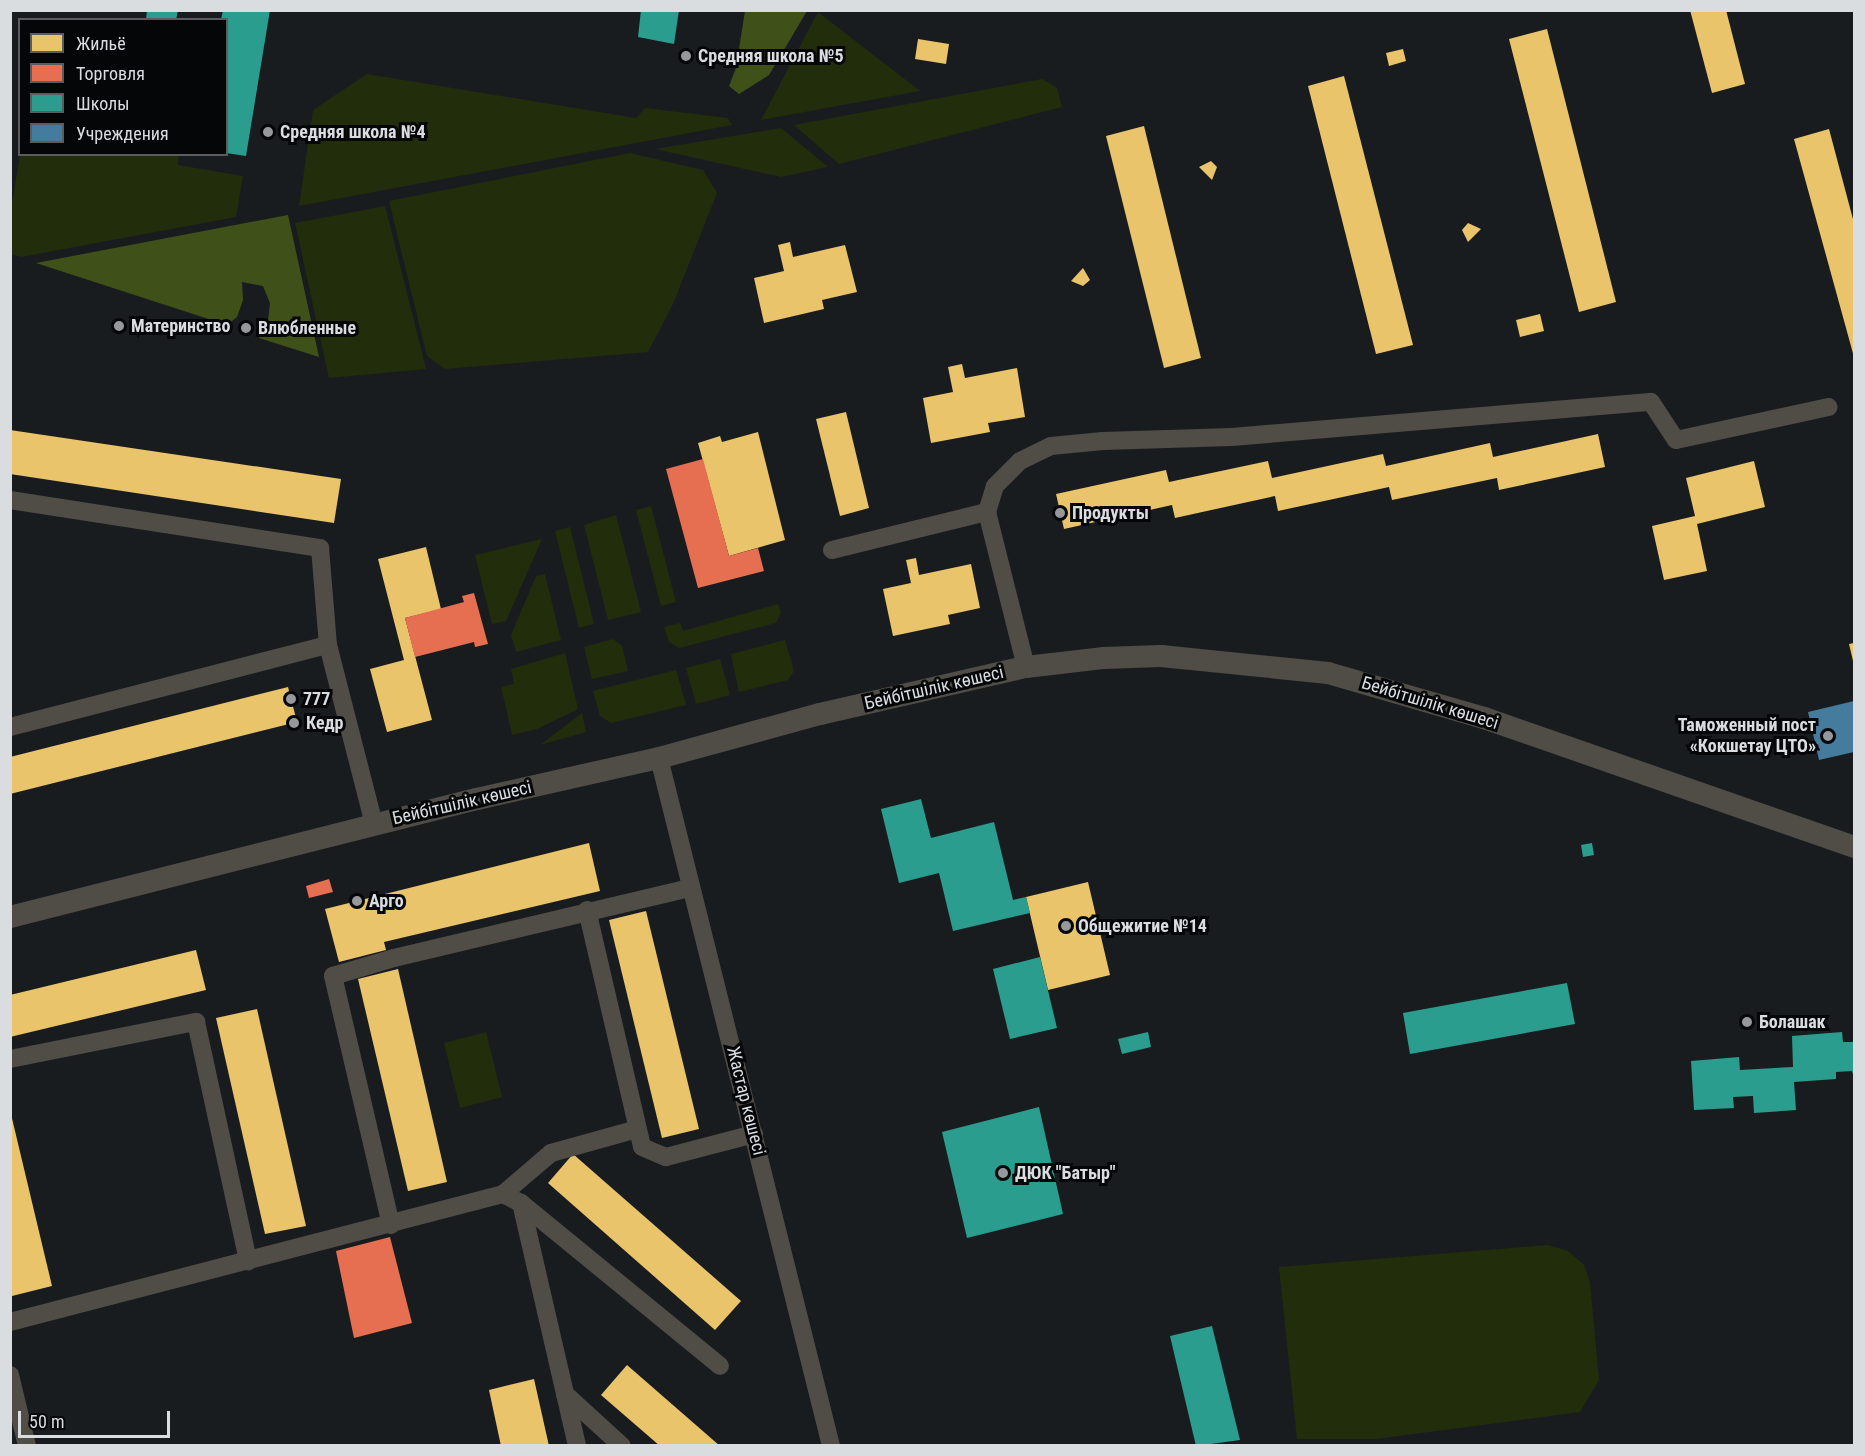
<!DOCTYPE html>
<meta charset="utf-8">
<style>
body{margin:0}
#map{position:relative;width:1865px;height:1456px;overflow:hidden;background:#191c1f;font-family:"Roboto Condensed",sans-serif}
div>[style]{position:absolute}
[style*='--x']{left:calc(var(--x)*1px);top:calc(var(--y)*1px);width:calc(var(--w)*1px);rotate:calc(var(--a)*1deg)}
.green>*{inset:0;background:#222d0c}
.forest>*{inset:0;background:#3f5119}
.homes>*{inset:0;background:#e9c46a}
.shops>*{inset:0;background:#e76f51}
.schools>*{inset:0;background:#2a9d8f}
.public>*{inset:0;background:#457b9d}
.minor>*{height:18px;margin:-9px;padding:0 9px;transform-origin:9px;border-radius:9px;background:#504d46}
.tertiary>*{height:22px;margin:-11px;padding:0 11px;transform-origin:11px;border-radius:11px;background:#504d46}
.dots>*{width:16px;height:16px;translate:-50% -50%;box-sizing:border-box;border:3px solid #050608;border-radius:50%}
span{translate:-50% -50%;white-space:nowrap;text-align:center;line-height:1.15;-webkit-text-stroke:6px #050608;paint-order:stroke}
.poi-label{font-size:18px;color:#d9dde0;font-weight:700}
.left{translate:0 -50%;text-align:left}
.right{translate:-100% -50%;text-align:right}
.street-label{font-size:18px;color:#d9dde0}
.frame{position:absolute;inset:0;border:12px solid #d9dde0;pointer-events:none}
.legend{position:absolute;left:18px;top:18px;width:210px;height:138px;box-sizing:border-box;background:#050608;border:2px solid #5a5c5e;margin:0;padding:8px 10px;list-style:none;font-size:18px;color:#d9dde0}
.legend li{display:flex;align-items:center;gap:12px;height:30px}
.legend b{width:30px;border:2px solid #5a5c5e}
.scale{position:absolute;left:18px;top:1411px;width:152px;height:27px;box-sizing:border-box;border:3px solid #d9dde0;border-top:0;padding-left:8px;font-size:18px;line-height:21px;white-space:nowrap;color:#d9dde0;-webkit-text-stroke:4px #050608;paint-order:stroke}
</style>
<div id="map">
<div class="green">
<i style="clip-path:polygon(818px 12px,920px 91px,761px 120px)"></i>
<i style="clip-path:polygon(367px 74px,636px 118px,645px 108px,728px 118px,732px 125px,299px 206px,313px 110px)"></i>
<i style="clip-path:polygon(1042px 79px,1057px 88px,1062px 107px,839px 164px,794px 125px)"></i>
<i style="clip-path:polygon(781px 128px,828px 167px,781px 177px,655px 149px)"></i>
<i style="clip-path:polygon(630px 153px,703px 170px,717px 193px,673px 304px,648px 352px,445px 369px,427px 356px,389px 201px)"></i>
<i style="clip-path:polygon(20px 155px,179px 155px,178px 165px,243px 176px,236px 217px,21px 257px,10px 254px,11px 209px)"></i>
<i style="clip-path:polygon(385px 206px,426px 369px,329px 378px,295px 223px)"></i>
<i style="clip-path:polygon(651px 506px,676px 602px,661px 606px,636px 510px)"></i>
<i style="clip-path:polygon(616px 515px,641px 612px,608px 620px,584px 525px)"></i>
<i style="clip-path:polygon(570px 527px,594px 624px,579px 628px,555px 531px)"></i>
<i style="clip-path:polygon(542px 539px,506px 621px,492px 624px,475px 555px)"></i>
<i style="clip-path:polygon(545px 574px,561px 640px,516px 652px,511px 635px,536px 576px)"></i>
<i style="clip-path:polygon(778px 604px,781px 612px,776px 623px,679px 648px,669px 642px,664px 627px,680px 623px,683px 631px)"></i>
<i style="clip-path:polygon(613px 639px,622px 646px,628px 671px,592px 679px,584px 647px)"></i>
<i style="clip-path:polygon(785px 640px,794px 671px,788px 680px,739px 692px,731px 654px)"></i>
<i style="clip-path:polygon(565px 653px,578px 709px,537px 729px,512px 735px,501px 687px,514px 684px,511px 669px)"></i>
<i style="clip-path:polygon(720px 659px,730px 695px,696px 704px,686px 668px)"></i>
<i style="clip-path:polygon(676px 670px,686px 705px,611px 723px,600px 716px,593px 691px)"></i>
<i style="clip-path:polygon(582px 713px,586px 732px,540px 745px)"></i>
<i style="clip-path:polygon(486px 1032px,502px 1097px,460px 1108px,444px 1043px)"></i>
<i style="clip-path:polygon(1548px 1245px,1568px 1251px,1584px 1265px,1590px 1282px,1599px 1380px,1580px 1412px,1376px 1439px,1297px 1439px,1279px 1267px)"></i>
</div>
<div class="forest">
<i style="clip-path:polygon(745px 11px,807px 11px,769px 75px,739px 94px,729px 86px,736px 68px)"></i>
<i style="clip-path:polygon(288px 215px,319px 357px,259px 338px,268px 321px,270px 303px,263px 286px,242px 282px,243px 300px,237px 317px,227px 325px,36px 263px)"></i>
</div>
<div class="homes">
<i style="clip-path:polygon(1690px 10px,1726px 10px,1745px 84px,1712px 93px)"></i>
<i style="clip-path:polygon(1547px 29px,1616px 302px,1579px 312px,1509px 39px)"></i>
<i style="clip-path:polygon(918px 39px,949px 44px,946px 64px,915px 59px)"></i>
<i style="clip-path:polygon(1403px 49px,1406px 61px,1389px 66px,1386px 53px)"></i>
<i style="clip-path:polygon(1344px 76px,1413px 345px,1376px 354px,1308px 86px)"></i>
<i style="clip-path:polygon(1144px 126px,1201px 358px,1164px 368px,1106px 136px)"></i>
<i style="clip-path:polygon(1829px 129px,1854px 223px,1854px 357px,1794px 139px)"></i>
<i style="clip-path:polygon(1211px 161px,1217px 167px,1212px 180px,1199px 167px)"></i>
<i style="clip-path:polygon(1468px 223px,1481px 229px,1468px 242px,1462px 230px)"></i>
<i style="clip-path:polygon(790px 242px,793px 257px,845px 245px,857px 292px,822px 300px,824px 309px,764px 323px,754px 278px,784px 271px,778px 245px)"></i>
<i style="clip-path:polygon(1083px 268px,1090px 280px,1083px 286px,1071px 281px)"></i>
<i style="clip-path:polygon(1540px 314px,1544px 331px,1520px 337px,1516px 320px)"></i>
<i style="clip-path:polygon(962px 364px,965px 378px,1017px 368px,1025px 417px,988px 423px,990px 432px,931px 443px,923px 398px,953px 392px,948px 367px)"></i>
<i style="clip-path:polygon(846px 412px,869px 508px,840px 516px,816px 419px)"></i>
<i style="clip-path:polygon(10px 430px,341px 479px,334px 523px,10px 474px)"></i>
<i style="clip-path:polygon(758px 432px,785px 540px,729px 556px,698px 443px,720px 436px,722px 442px)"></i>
<i style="clip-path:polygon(1598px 434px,1605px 467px,1499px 490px,1497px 478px,1392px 500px,1389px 487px,1278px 511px,1275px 496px,1175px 518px,1172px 505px,1064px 529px,1056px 494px,1166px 470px,1169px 482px,1268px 461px,1272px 478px,1383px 454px,1386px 466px,1490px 443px,1493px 457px)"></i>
<i style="clip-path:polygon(1754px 461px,1765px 507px,1697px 524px,1707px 571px,1664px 580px,1652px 526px,1695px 516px,1686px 478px)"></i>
<i style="clip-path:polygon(426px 547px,441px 609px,405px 618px,432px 720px,387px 732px,370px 669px,404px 660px,378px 559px)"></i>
<i style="clip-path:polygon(916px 558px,919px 575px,971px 564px,980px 608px,948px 615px,950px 624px,893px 636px,883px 589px,911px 583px,906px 560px)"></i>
<i style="clip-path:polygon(1854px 643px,1854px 665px,1849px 644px)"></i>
<i style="clip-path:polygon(288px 687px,297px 722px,10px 794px,10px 757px)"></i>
<i style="clip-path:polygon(589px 843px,600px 891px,384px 942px,386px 950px,339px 962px,325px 909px)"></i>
<i style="clip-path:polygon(1088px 882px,1110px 975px,1048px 990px,1026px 897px)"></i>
<i style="clip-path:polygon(646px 911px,699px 1129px,662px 1138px,609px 920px)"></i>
<i style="clip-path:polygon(196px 950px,206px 990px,10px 1037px,10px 995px)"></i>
<i style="clip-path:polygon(398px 969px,447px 1182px,408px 1191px,358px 979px)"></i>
<i style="clip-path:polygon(257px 1009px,306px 1226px,265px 1234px,216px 1018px)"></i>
<i style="clip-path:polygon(10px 1110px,52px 1286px,12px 1296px,10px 1287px)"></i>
<i style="clip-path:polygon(573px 1154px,741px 1301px,715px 1330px,548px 1183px)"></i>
<i style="clip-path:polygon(627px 1365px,720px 1446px,660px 1446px,601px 1395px)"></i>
<i style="clip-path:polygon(534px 1379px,549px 1446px,501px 1446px,489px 1390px)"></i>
</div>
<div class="shops">
<i style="clip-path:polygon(703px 459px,729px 556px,758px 548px,764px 571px,698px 588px,666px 469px)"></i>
<i style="clip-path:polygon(474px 593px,488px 644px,475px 647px,474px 642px,415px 657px,405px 618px,464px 602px,462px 596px)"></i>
<i style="clip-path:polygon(329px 879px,333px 892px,309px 898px,306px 886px)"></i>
<i style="clip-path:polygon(390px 1237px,412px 1323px,354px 1338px,336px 1251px)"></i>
</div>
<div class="schools">
<i style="clip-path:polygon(147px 10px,178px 10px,176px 20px,146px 20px)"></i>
<i style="clip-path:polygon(223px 10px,270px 10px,246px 156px,226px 153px,226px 20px,221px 20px)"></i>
<i style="clip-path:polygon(641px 10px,679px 10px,674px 44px,638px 37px)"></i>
<i style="clip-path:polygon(921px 799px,931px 838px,994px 822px,1013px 900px,1026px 897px,1030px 913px,953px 931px,939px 873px,899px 883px,881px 809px)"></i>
<i style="clip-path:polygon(1592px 843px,1594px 855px,1583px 857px,1581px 845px)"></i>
<i style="clip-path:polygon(1040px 957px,1057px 1028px,1010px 1039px,993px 969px)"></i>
<i style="clip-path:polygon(1567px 983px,1575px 1024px,1410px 1054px,1403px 1013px)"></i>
<i style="clip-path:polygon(1148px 1032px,1151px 1047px,1122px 1054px,1118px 1039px)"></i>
<i style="clip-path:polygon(1842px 1032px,1843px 1042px,1854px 1042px,1854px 1078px,1852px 1071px,1836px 1072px,1836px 1079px,1794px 1082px,1796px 1110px,1754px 1113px,1753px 1096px,1733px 1097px,1734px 1108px,1694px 1110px,1691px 1061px,1739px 1057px,1740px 1070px,1793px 1067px,1792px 1036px)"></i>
<i style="clip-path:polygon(1039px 1107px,1063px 1214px,967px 1238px,942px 1132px)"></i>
<i style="clip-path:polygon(1212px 1326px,1240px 1440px,1196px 1446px,1170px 1336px)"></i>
</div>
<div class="public">
<i style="clip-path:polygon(1854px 701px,1854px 752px,1819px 760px,1808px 712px)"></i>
</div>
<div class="minor">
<i style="--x:10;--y:500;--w:314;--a:8.8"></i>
<i style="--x:320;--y:548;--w:97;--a:85.3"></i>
<i style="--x:987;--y:512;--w:160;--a:75.9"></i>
<i style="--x:832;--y:550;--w:160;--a:-13.8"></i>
<i style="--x:987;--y:512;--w:27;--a:-73"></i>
<i style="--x:995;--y:486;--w:35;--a:-45"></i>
<i style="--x:1020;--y:461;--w:34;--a:-26"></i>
<i style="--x:1051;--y:446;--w:52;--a:-5.5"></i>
<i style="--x:1103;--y:441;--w:129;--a:-1.8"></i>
<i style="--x:1232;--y:437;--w:420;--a:-4.8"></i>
<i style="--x:1651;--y:402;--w:45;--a:56.7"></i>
<i style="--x:1676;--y:440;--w:156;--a:-12.2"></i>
<i style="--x:10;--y:727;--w:328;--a:-14.5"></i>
<i style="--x:328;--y:645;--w:185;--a:75.6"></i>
<i style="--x:659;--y:758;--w:709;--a:75.96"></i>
<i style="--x:587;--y:910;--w:243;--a:76.9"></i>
<i style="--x:642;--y:1147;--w:26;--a:23"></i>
<i style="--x:666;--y:1157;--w:91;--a:-14.6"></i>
<i style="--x:10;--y:1059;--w:190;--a:-11.3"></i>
<i style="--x:196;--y:1022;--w:245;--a:77.7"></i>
<i style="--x:503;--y:1194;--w:20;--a:27"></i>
<i style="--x:521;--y:1203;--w:249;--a:77"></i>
<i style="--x:521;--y:1203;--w:257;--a:39.3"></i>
<i style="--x:391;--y:1225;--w:256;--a:-103.1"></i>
<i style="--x:333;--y:976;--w:64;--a:-16.4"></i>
<i style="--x:394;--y:958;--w:305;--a:-13.3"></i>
<i style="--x:10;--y:1322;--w:509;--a:-14.55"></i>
<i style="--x:503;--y:1194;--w:63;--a:-40.5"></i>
<i style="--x:551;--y:1153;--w:89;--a:-15.6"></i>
<i style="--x:10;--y:1375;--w:73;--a:76.5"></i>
<i style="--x:565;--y:1394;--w:77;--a:42.4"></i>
</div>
<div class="tertiary">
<i style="--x:10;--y:917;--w:482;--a:-14.2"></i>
<i style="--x:477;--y:799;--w:187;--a:-12.7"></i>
<i style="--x:659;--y:758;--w:167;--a:-15.3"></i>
<i style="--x:820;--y:714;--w:211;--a:-12.9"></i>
<i style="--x:1026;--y:667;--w:79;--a:-6.6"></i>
<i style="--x:1104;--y:658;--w:57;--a:-2"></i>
<i style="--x:1161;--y:656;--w:168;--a:5.8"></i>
<i style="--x:1328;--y:673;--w:162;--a:16.1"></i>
<i style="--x:1484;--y:718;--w:392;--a:19.2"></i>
</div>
<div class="dots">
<i style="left:686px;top:56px;background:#96999c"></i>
<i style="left:268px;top:132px;background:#96999c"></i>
<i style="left:119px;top:326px;background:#96999c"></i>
<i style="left:246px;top:328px;background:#96999c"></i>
<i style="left:1060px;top:513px;background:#96999c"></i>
<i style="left:291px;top:699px;background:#96999c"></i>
<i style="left:294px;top:723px;background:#96999c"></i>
<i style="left:1828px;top:736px;background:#96999c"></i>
<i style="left:357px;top:901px;background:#96999c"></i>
<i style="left:1066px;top:926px;background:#96999c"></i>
<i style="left:1747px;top:1022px;background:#96999c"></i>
<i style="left:1003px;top:1173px;background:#96999c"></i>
</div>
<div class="poi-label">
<span class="left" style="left:698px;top:56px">Средняя школа №5</span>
<span class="left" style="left:280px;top:132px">Средняя школа №4</span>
<span class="left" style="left:131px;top:326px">Материнство</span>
<span class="left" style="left:258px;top:328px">Влюбленные</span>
<span class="left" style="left:1072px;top:513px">Продукты</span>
<span class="left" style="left:303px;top:699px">777</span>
<span class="left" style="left:306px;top:723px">Кедр</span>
<span class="right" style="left:1816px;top:736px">Таможенный пост<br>«Кокшетау ЦТО»</span>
<span class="left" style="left:369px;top:901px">Арго</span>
<span class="left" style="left:1078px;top:926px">Общежитие №14</span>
<span class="left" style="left:1759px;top:1022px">Болашак</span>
<span class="left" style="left:1015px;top:1173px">ДЮК "Батыр"</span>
</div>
<div class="street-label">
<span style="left:934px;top:688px;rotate:-13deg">Бейбітшілік көшесі</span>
<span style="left:1430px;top:703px;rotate:17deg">Бейбітшілік көшесі</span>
<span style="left:462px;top:803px;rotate:-13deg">Бейбітшілік көшесі</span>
<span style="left:746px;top:1101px;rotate:76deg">Жастар көшесі</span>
</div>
<div class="frame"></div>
<ul class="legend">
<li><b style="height:16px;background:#e9c46a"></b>Жильё</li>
<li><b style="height:16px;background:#e76f51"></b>Торговля</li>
<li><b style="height:16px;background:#2a9d8f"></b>Школы</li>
<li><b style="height:16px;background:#457b9d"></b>Учреждения</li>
</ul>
<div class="scale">50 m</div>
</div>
